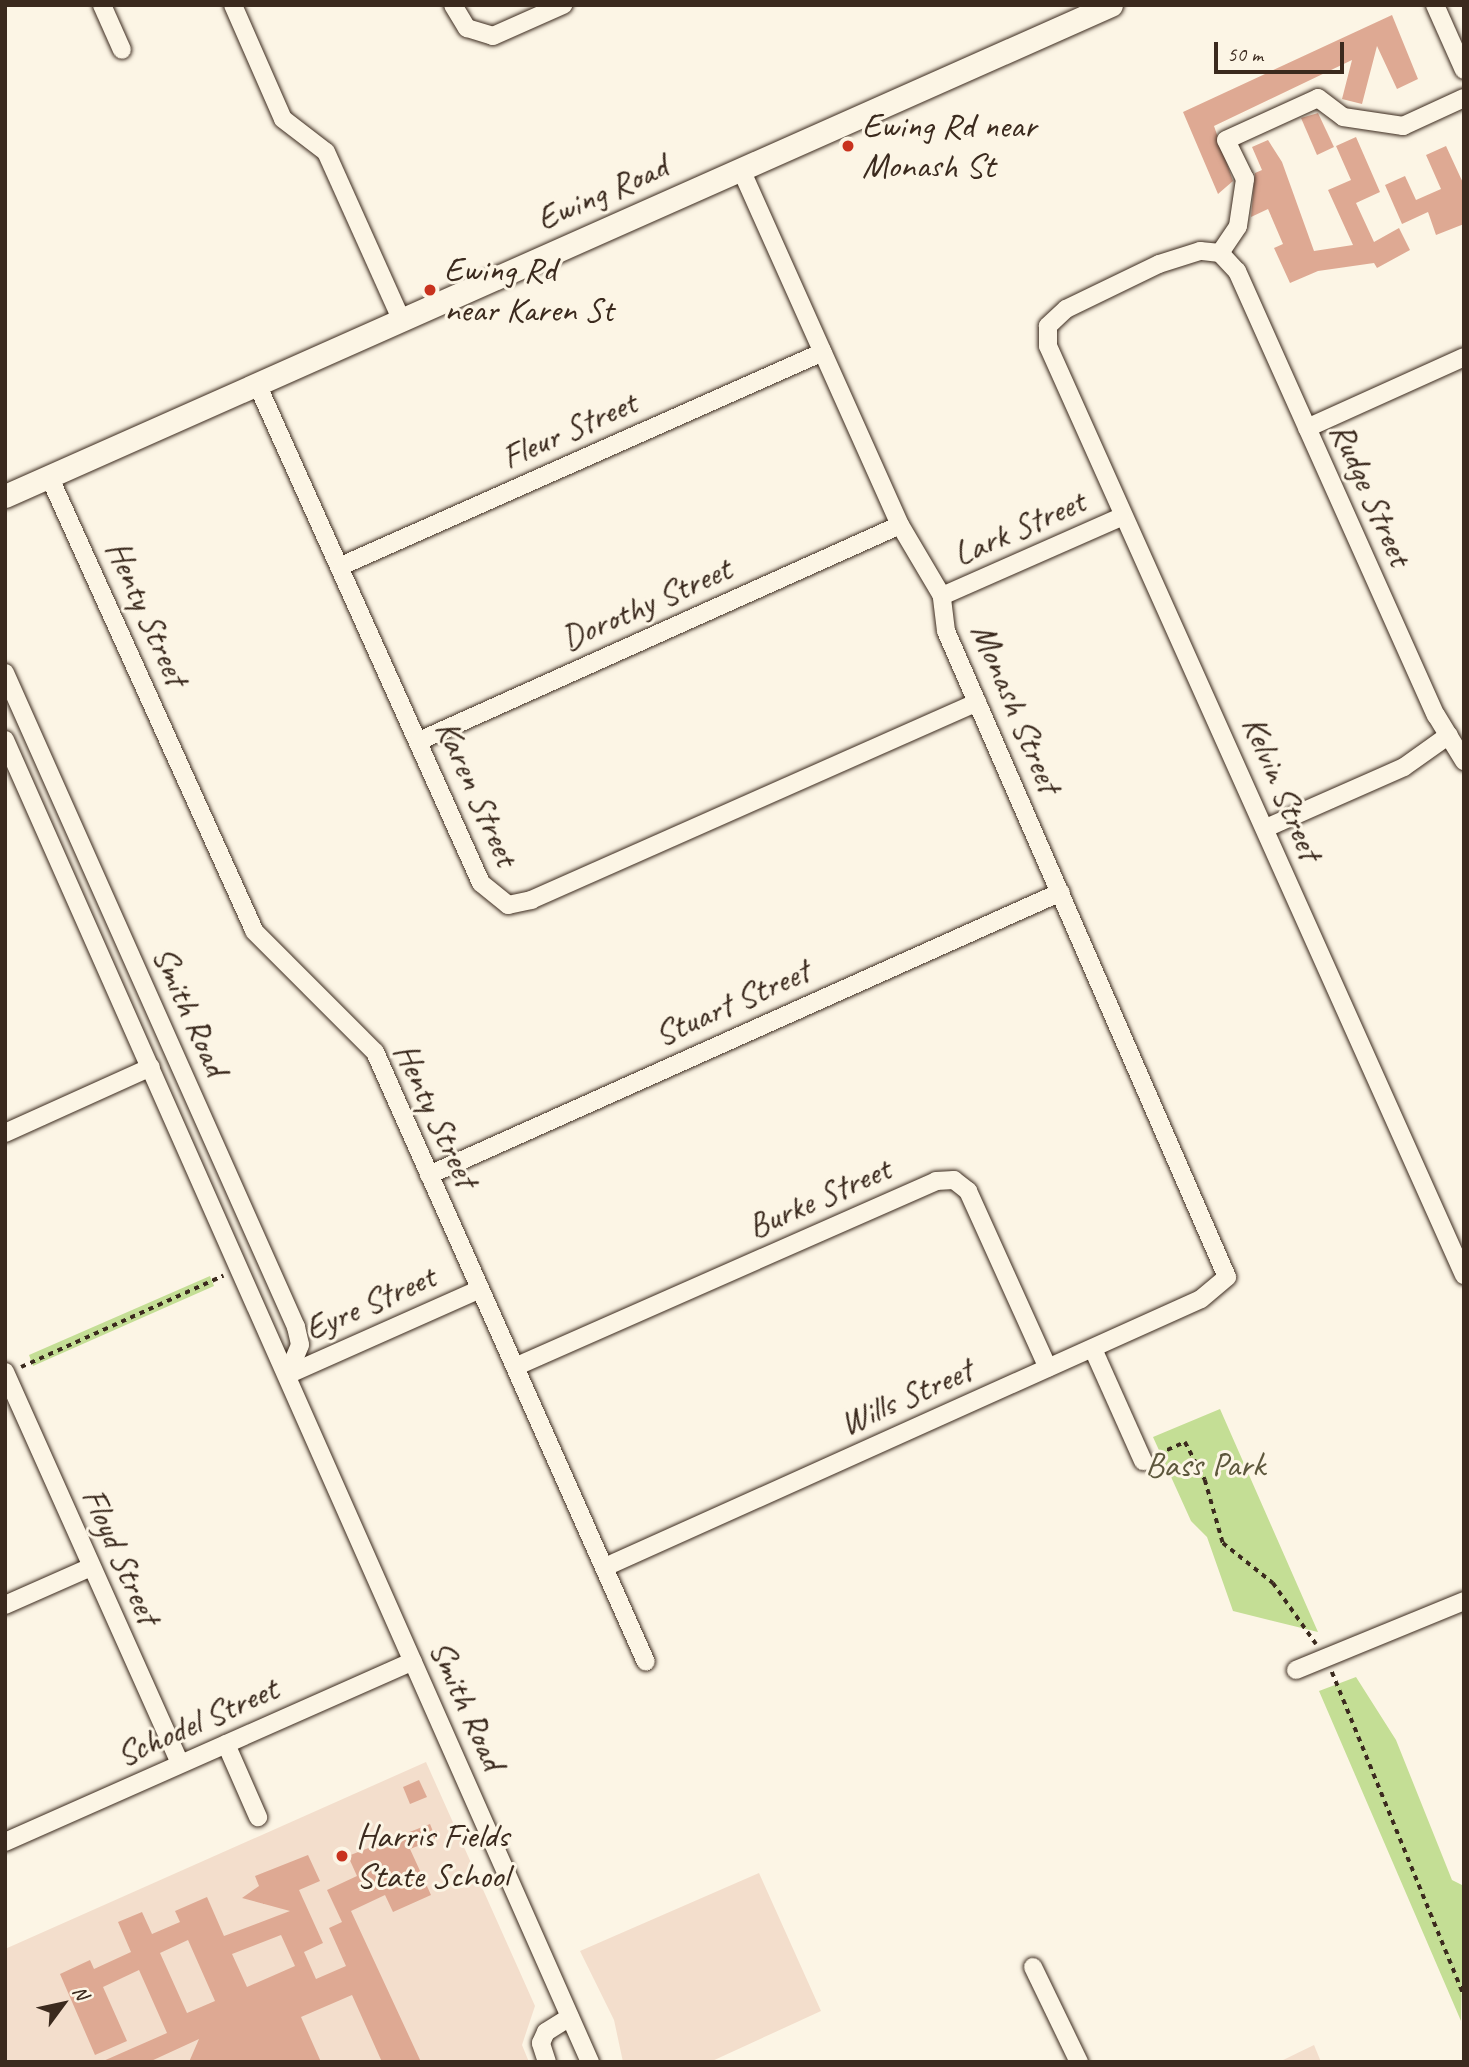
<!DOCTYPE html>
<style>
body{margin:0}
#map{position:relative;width:1469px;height:2067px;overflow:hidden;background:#fcf5e5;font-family:Caveat,sans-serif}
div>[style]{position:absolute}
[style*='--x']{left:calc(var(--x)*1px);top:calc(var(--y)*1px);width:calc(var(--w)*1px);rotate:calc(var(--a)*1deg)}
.built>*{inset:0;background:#f3decc}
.green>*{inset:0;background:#c4de95}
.building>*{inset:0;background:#dea993}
.path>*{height:3.5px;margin-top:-1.75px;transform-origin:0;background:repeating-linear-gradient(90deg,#3b2a1e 0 5px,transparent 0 10px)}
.roads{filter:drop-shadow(0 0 2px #3b2a1e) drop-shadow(0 0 2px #3b2a1e)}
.minor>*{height:18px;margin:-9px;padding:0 9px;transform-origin:9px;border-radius:9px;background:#fcf5e5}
.major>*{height:23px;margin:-11.5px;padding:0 11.5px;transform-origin:11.5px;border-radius:11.5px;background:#fcf5e5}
.dots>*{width:19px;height:19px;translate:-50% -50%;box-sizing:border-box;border:4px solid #fcf5e5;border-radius:50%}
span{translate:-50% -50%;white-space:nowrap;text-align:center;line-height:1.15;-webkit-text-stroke:6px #fcf5e5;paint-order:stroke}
.poi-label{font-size:35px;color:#3b2a1e}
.left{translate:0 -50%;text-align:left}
.street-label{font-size:35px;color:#3b2a1e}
.park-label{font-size:35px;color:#5d573c}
.frame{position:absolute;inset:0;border:7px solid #3b2a1e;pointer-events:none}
.north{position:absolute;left:28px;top:1969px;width:70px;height:70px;-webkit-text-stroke:5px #fcf5e5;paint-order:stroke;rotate:57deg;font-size:19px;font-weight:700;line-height:28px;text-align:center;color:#3b2a1e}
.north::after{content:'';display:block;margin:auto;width:24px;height:32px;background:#3b2a1e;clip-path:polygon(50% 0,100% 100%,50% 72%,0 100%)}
.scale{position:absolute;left:1214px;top:42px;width:130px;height:32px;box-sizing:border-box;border:4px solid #3b2a1e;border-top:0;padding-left:9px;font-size:21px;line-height:24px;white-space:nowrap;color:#3b2a1e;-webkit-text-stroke:5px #fcf5e5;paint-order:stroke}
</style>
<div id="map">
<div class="built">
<i style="clip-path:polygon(426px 1762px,535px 2006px,522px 2045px,529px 2062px,5px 2062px,5px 1949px)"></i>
<i style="clip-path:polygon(759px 1873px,821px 2011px,710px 2062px,623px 2062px,614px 2020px,580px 1951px)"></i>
<i style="clip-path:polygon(1314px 2045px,1321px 2062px,1279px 2062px)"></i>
</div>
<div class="green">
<i style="clip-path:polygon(210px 1276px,214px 1286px,33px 1366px,29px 1355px)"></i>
<i style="clip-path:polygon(1220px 1409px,1318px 1632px,1233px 1611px,1207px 1537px,1191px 1521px,1153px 1437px)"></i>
<i style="clip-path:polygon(1356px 1677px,1396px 1740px,1452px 1880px,1464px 1886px,1461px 2021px,1319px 1691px)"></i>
</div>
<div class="building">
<i style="clip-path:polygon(1392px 15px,1418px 79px,1397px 89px,1377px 46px,1362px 104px,1342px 99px,1352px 60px,1214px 126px,1233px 181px,1218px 194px,1183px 112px)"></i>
<i style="clip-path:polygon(1318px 113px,1334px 147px,1317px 155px,1301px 118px)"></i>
<i style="clip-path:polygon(1356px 137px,1380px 192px,1356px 203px,1374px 242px,1399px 228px,1410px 250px,1377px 268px,1374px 263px,1318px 271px,1290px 283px,1274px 248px,1283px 244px,1268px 209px,1251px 217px,1255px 173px,1262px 170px,1252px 147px,1268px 140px,1282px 162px,1314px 251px,1353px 245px,1328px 190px,1351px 180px,1336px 146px)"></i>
<i style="clip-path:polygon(1446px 146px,1464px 185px,1464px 224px,1436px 235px,1428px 212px,1402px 224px,1385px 185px,1405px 176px,1416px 200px,1441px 189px,1426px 155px)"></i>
<i style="clip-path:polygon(419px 1780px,427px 1797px,410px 1804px,403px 1787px)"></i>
<i style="clip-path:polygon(evenodd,430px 1824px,436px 1839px,410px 1849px,431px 1895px,393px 1912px,385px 1895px,351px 1911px,421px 2062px,382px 2062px,352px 1995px,301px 2017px,321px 2062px,189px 2062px,199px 2039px,149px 2062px,101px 2062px,167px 2033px,139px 1970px,103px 1987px,127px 2041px,95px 2055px,60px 1974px,90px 1960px,94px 1969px,131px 1952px,118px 1922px,142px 1912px,152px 1934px,180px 1922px,175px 1911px,207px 1897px,224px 1936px,290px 1911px,242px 1898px,259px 1886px,255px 1876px,308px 1855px,320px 1881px,299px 1890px,323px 1943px,304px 1952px,316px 1979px,346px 1966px,329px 1928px,342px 1922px,327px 1890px,357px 1876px,348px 1856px,430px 1824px,281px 1935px,295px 1966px,247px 1987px,232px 1954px,281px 1935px,430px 1824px,188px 1940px,215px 2001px,187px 2013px,160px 1953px,188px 1940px)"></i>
</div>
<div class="path">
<i style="--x:21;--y:1367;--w:222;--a:-24.3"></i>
<i style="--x:1158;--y:1454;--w:30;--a:-24"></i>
<i style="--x:1185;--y:1442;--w:43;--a:62.2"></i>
<i style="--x:1205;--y:1480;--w:66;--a:74.1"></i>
<i style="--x:1223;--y:1543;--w:64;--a:38.7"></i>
<i style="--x:1273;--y:1583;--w:75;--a:54.8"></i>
<i style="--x:1332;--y:1672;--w:350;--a:67.8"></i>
</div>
<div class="roads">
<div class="minor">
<i style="--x:102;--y:5;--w:49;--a:66"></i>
<i style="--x:233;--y:5;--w:124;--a:66.3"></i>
<i style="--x:283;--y:119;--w:54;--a:37.5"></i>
<i style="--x:326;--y:152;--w:183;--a:65.8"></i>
<i style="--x:453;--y:5;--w:27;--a:59"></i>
<i style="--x:467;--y:28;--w:27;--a:17"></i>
<i style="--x:493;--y:36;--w:77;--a:-23.9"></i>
<i style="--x:1435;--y:5;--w:71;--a:66"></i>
<i style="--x:1220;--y:253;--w:20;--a:-174"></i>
<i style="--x:1200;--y:251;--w:43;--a:162.4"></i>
<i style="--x:1159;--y:264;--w:103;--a:154.2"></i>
<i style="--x:1066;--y:309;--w:25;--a:137"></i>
<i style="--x:1048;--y:326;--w:20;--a:90"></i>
<i style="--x:1048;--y:346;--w:1018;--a:65.88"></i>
<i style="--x:1220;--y:253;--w:25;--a:47"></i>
<i style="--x:1237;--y:271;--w:487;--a:65.9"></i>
<i style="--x:1436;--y:715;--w:54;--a:58.7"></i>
<i style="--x:1220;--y:253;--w:32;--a:-56"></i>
<i style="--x:1238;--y:226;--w:48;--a:-81.5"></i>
<i style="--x:1245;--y:179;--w:43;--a:-116"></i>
<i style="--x:1226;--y:140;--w:101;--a:-24.5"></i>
<i style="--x:1318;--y:98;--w:31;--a:37"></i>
<i style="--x:1343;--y:117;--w:61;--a:8.5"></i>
<i style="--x:1403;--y:126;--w:67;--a:-24.7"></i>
<i style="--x:257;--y:384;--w:547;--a:65.82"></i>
<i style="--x:481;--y:883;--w:35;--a:39"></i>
<i style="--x:508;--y:905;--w:24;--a:-12"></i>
<i style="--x:531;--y:900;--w:488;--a:-23.9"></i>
<i style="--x:1307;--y:428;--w:172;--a:-24.3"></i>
<i style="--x:49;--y:476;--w:499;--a:65.7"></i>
<i style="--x:254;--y:931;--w:171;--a:45"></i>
<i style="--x:375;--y:1052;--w:667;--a:66.05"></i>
<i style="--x:341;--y:566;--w:527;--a:-23.94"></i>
<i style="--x:942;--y:596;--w:196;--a:-23.8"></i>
<i style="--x:5;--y:673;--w:716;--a:66.01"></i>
<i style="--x:296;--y:1327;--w:18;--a:77"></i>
<i style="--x:300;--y:1345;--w:33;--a:113"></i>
<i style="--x:5;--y:740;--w:1446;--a:66.13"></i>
<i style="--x:419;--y:741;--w:527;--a:-24.18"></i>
<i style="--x:1266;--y:828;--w:151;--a:-23.8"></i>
<i style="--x:1404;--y:767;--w:55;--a:-35.4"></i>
<i style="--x:5;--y:1133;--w:160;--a:-24.3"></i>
<i style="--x:429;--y:1175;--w:692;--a:-24.12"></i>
<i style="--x:1093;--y:1349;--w:123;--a:65.9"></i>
<i style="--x:517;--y:1366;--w:458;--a:-23.8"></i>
<i style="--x:936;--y:1181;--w:18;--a:-3"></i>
<i style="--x:954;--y:1180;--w:18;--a:38"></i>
<i style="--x:968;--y:1191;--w:194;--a:65.7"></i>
<i style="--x:5;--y:1372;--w:429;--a:65.9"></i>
<i style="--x:287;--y:1375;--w:211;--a:-24"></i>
<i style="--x:605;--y:1567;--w:653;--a:-24.21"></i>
<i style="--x:1201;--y:1299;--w:34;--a:-40"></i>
<i style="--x:1227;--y:1277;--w:704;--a:-113.51"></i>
<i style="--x:946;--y:631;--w:35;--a:-97"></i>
<i style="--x:942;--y:596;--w:82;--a:-120.6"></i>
<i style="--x:900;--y:525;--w:389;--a:-114.1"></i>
<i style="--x:5;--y:1605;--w:94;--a:-23.8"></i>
<i style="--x:1296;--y:1670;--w:182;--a:-22.3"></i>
<i style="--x:226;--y:1744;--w:80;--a:66.3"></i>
<i style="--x:5;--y:1842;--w:446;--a:-23.9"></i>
<i style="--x:1033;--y:1967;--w:106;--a:64.2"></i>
<i style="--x:547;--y:2062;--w:20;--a:-108"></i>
<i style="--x:541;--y:2043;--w:12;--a:-66"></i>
<i style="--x:546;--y:2032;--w:28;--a:-32"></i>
</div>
<div class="major">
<i style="--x:5;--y:496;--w:1210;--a:-23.94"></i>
</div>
</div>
<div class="dots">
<i style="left:848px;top:146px;background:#c8321e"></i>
<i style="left:430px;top:290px;background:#c8321e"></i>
<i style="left:342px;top:1856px;background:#c8321e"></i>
</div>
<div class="poi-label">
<span class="left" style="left:862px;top:146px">Ewing Rd near<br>Monash St</span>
<span class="left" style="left:444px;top:290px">Ewing Rd<br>near Karen St</span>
<span class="left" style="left:356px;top:1856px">Harris Fields<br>State School</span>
</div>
<div class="street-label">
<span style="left:602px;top:193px;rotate:-24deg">Ewing Road</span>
<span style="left:569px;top:430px;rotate:-24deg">Fleur Street</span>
<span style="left:1371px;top:494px;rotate:66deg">Rudge Street</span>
<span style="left:1019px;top:528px;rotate:-24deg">Lark Street</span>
<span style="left:646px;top:604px;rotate:-24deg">Dorothy Street</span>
<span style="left:147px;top:613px;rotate:66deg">Henty Street</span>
<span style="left:1016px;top:708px;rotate:67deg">Monash Street</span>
<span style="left:1282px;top:788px;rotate:67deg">Kelvin Street</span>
<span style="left:477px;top:793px;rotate:66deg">Karen Street</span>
<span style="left:732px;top:1003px;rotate:-24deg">Stuart Street</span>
<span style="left:190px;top:1011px;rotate:66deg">Smith Road</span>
<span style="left:436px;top:1115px;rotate:65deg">Henty Street</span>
<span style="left:819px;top:1198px;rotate:-24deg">Burke Street</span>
<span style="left:370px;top:1303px;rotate:-24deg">Eyre Street</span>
<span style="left:906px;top:1397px;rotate:-24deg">Wills Street</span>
<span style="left:121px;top:1556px;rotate:66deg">Floyd Street</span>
<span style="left:467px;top:1705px;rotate:66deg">Smith Road</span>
<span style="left:197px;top:1722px;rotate:-24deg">Schodel Street</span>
</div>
<div class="park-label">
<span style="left:1205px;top:1465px">Bass Park</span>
</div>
<div class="frame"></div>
<div class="north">N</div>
<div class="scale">50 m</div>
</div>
